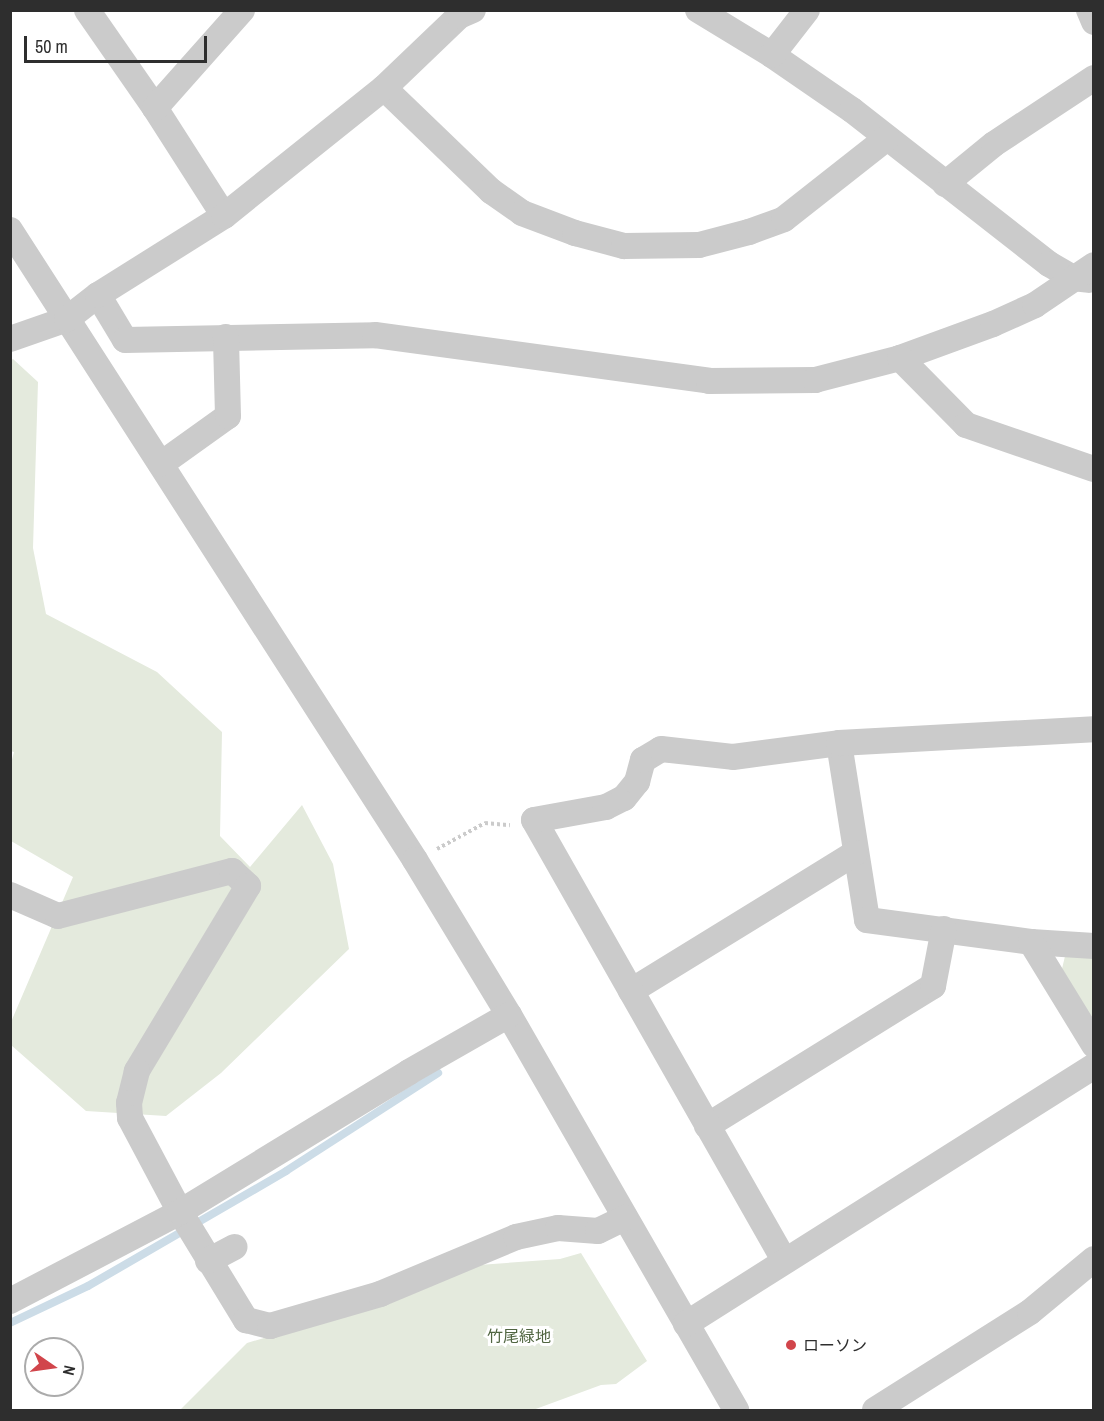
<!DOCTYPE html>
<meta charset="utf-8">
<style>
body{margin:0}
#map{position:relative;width:1104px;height:1421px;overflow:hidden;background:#fff;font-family:"Archivo Narrow","Noto Sans JP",sans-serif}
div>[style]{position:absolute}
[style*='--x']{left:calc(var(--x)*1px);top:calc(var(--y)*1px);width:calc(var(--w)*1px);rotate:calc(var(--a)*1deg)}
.green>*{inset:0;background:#e4eadd}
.stream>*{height:8px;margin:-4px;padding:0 4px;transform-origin:4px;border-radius:4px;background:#ccdce7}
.path>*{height:4px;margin-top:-2px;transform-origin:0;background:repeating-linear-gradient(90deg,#cbcbcb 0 3px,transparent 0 6px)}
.minor>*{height:26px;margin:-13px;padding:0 13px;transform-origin:13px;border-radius:13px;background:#cbcbcb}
.dots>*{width:16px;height:16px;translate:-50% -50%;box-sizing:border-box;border:3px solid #fff;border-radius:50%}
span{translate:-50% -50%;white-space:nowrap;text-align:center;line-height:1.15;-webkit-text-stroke:6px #fff;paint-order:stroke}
.park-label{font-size:16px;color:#506541}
.poi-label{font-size:16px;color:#2e2e2e}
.left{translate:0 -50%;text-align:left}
.frame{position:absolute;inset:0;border:12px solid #2e2e2e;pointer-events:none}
.north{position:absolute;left:24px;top:1337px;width:60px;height:60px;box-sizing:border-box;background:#fff;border:2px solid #ababab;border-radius:50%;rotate:103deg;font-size:16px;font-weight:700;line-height:24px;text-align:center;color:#2e2e2e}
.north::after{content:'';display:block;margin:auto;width:21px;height:27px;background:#d1454b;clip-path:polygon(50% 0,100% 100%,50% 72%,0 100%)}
.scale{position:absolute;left:24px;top:36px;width:183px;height:27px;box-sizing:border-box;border:3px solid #2e2e2e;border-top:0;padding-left:8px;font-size:18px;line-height:21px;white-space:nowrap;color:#2e2e2e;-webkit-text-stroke:4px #fff;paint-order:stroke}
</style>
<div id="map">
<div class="green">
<i style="clip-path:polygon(13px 359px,38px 382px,33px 548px,46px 614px,157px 672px,222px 732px,220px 836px,250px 867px,302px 805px,333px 864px,349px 949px,221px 1073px,166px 1116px,86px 1111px,11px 1045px,11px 1022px,73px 877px,11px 841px,10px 767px,14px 752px,10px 751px,10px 361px)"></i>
<i style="clip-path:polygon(1065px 956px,1093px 956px,1093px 1021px,1062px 969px)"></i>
<i style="clip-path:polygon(581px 1253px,647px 1361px,616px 1384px,601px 1385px,533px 1410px,180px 1410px,247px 1343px,368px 1307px,479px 1265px,560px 1259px)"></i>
</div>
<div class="stream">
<i style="--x:10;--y:1323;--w:86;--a:-25.4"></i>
<i style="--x:88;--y:1286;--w:229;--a:-30.1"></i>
<i style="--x:286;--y:1171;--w:181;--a:-32.8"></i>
</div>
<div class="path">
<i style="--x:437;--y:849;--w:55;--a:-28.4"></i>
<i style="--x:485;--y:823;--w:25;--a:5"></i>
</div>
<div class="minor">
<i style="--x:87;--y:10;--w:119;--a:55.2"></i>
<i style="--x:155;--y:108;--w:128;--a:57.4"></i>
<i style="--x:698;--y:10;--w:87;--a:31.3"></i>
<i style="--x:772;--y:55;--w:97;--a:34.5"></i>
<i style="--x:852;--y:110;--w:250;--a:38"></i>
<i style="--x:1049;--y:264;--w:28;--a:30"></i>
<i style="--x:1073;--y:278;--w:16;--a:7"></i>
<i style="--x:1089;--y:10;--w:13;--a:67"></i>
<i style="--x:772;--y:55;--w:57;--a:-52.1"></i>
<i style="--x:384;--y:88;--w:149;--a:43.9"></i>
<i style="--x:491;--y:191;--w:38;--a:35"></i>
<i style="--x:522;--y:213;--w:57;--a:20.7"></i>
<i style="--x:575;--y:233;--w:51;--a:14.9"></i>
<i style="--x:624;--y:246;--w:75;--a:-0.8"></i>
<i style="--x:699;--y:245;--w:52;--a:-14.6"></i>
<i style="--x:749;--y:232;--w:37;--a:-20"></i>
<i style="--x:784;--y:219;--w:131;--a:-38.2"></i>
<i style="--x:155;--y:108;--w:131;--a:-48.4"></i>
<i style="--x:945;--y:184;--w:63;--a:-39.2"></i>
<i style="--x:994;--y:144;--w:120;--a:-33.4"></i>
<i style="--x:10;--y:230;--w:749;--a:57.26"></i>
<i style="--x:415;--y:860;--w:181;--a:58.8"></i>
<i style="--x:509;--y:1015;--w:456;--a:60.1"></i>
<i style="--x:98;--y:295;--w:52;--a:59"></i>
<i style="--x:125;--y:340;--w:250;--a:-1.1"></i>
<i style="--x:375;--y:335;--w:337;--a:7.8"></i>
<i style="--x:709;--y:381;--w:106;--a:-0.5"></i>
<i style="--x:815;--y:380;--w:88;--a:-14.5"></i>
<i style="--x:900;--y:358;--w:99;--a:-20.1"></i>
<i style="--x:993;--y:324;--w:46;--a:-24.3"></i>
<i style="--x:1035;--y:305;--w:71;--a:-34.1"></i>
<i style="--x:10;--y:339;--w:60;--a:-19.3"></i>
<i style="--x:67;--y:319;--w:39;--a:-38"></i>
<i style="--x:98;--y:295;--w:149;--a:-32.1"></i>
<i style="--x:224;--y:216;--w:205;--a:-38.7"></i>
<i style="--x:384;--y:88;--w:104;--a:-43.8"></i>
<i style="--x:459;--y:16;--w:15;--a:-23"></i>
<i style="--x:900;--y:358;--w:94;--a:45.4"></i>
<i style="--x:966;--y:425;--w:135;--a:19"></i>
<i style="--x:161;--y:464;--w:82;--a:-35.6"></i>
<i style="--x:228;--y:416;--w:79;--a:-91.5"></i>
<i style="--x:839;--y:743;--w:179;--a:81"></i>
<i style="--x:867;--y:920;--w:165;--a:7.6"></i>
<i style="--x:1031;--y:942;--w:63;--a:3.6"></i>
<i style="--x:10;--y:895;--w:52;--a:23.6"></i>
<i style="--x:58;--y:916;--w:180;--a:-14.5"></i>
<i style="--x:232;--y:871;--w:22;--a:43"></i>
<i style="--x:248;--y:886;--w:216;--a:121"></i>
<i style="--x:137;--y:1071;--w:33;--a:104"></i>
<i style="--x:129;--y:1103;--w:15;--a:86"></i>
<i style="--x:130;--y:1118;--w:106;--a:62"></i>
<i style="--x:180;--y:1212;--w:127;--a:58.6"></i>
<i style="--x:246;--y:1320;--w:25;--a:14"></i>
<i style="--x:270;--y:1326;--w:115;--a:-16.2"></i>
<i style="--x:380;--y:1294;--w:147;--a:-22.7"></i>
<i style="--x:516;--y:1237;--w:43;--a:-12.1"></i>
<i style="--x:558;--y:1228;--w:40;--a:4.3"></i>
<i style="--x:598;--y:1231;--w:30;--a:-26"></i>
<i style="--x:1031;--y:942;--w:121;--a:58.5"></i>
<i style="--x:631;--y:991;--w:263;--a:-31.6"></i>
<i style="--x:707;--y:1126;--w:266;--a:-31.8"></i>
<i style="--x:933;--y:986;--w:58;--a:-79.1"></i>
<i style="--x:784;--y:1260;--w:506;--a:-119.6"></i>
<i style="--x:534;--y:820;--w:73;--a:-10.2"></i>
<i style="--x:606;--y:807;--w:20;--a:-27"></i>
<i style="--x:624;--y:798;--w:21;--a:-51"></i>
<i style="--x:637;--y:782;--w:23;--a:-75"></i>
<i style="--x:643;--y:760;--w:21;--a:-31"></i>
<i style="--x:661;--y:749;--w:72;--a:6.3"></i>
<i style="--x:733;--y:757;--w:107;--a:-7.5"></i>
<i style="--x:839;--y:743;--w:255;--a:-3.1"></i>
<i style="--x:208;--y:1261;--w:30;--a:-28"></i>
<i style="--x:10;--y:1301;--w:192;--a:-27.6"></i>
<i style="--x:180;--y:1212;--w:268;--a:-31.4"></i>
<i style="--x:409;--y:1072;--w:115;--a:-29.7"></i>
<i style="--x:686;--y:1324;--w:483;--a:-32.3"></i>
<i style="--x:875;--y:1410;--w:183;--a:-32.3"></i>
<i style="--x:1030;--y:1312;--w:83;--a:-39.6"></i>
</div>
<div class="dots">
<i style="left:791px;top:1345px;background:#d1454b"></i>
</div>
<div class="park-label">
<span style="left:519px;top:1336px">竹尾緑地</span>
</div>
<div class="poi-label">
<span class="left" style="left:803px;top:1345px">ローソン</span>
</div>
<div class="frame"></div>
<div class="north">N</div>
<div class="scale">50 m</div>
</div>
